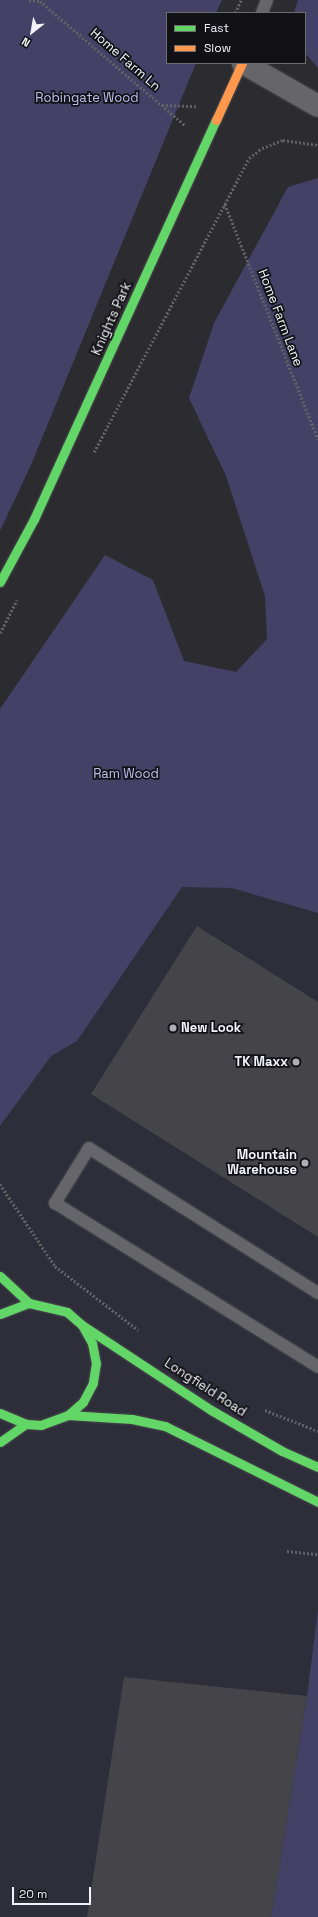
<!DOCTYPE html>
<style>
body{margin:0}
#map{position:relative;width:318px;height:1917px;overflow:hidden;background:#2b2b30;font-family:"Space Grotesk",sans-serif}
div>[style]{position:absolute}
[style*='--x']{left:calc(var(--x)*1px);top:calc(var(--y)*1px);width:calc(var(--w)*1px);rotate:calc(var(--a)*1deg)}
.built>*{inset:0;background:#2e2e3b}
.green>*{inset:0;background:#454166}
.building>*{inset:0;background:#454549}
.path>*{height:2.5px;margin-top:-1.25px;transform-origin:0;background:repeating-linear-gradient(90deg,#626266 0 2px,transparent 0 4px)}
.roads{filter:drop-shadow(0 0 1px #49494d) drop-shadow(0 0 1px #49494d)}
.lane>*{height:12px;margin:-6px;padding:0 6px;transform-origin:6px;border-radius:6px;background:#66666a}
.street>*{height:22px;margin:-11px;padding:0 11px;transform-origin:11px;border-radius:11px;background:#66666a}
.fast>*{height:9px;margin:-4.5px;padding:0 4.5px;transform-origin:4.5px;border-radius:4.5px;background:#63d668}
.slow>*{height:9px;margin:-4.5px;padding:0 4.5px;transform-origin:4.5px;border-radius:4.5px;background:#ff974d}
.dots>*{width:11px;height:11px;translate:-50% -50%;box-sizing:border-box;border:2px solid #121216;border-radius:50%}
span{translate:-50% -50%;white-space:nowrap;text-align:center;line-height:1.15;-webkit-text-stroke:3.5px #121216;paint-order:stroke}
.street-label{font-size:13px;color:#f3f3fa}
.park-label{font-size:13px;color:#c1bdf3}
.poi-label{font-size:13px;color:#f3f3fa;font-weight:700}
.left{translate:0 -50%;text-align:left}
.right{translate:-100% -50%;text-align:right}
.legend{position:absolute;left:166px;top:12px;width:140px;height:52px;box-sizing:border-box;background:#121216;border:1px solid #6c6c71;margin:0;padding:5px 7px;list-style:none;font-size:12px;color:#f3f3fa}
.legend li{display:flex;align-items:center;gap:8px;height:20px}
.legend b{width:20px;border:1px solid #6c6c71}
.north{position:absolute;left:12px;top:12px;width:40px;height:40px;-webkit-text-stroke:3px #121216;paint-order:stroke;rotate:211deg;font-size:11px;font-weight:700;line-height:16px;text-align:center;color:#f3f3fa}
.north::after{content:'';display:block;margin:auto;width:14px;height:18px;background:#f3f3fa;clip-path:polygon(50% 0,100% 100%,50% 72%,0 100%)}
.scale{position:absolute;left:12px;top:1887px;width:79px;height:18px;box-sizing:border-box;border:2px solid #f3f3fa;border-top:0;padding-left:5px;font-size:12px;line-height:14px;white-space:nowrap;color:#f3f3fa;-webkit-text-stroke:3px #121216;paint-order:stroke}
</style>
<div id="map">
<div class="built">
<i style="clip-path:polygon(318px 694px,318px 1917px,0 1917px,0 977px)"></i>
</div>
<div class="green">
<i style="clip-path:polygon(0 0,222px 0,216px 13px,167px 13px,167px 63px,196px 63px,31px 465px,0 531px)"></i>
<i style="clip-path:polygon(298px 0,318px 0,318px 68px,305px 53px,305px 13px,294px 13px)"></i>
<i style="clip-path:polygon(318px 178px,318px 913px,232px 888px,182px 887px,77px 1041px,51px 1056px,0 1126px,0 709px,105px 555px,153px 580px,184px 661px,236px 672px,267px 639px,265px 596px,226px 476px,189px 398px,214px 323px,288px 187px)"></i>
<i style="clip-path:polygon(318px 1609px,318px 1917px,271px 1917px,307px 1696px)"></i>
</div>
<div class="building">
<i style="clip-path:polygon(197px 926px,318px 1002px,318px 1237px,91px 1094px)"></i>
<i style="clip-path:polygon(124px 1677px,307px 1696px,271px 1917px,87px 1917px)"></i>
</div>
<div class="path">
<i style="--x:29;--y:0;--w:11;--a:5"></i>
<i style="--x:40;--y:1;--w:192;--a:40.6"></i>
<i style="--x:235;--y:13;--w:14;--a:-65"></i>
<i style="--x:162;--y:105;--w:34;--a:2"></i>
<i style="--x:225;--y:204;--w:253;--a:68.4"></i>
<i style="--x:94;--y:452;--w:332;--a:-62.2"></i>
<i style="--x:249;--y:158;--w:16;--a:-38"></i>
<i style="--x:262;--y:148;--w:22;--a:-21"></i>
<i style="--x:283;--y:140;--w:35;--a:8"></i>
<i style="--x:0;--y:633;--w:37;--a:-63"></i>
<i style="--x:0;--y:1184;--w:99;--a:56.1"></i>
<i style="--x:55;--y:1266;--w:105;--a:37.6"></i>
<i style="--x:265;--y:1410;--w:57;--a:21.6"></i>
<i style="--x:287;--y:1551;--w:31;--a:6"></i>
</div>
<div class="roads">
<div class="lane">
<i style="--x:262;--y:13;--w:14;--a:-69"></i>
<i style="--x:318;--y:1293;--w:271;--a:-147.7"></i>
<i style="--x:89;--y:1148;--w:65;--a:121.7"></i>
<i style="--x:55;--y:1203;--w:310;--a:31.9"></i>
</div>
<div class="street">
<i style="--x:243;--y:63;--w:86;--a:29.8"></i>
</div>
<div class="fast">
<i style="--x:0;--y:582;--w:72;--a:-61.6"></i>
<i style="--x:34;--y:519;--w:439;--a:-65.5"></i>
<i style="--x:0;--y:1276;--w:40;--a:43"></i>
<i style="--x:0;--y:1314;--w:31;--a:-21"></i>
<i style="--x:29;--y:1303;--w:39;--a:13"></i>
<i style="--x:67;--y:1312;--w:20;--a:41"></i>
<i style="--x:82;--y:1325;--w:21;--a:61"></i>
<i style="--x:92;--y:1343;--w:20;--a:79"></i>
<i style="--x:96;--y:1363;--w:20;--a:99"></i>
<i style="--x:93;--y:1383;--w:21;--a:118"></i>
<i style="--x:83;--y:1402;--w:20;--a:139"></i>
<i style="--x:68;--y:1415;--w:29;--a:160"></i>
<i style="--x:41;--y:1425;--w:15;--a:-176"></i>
<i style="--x:26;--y:1424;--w:28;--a:-157"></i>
<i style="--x:82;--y:1325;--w:154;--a:33.4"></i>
<i style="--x:211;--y:1410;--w:82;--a:30"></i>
<i style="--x:282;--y:1451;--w:39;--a:24"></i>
<i style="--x:68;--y:1415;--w:64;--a:3.6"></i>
<i style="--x:132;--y:1419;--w:34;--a:12"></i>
<i style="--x:165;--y:1426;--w:171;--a:26.4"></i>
<i style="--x:0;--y:1442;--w:32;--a:-35"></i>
</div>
<div class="slow">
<i style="--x:216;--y:120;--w:63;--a:-65.5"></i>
</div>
</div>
<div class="dots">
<i style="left:173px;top:1028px;background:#adadb3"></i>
<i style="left:296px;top:1062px;background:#adadb3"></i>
<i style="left:305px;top:1163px;background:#adadb3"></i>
</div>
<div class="street-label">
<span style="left:125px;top:60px;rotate:41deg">Home Farm Ln</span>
<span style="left:280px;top:318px;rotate:69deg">Home Farm Lane</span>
<span style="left:112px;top:319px;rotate:-66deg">Knights Park</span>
<span style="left:205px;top:1388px;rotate:33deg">Longfield Road</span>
</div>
<div class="park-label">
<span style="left:87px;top:98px">Robingate Wood</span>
<span style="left:126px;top:774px">Ram Wood</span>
</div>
<div class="poi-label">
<span class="left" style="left:181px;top:1028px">New Look</span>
<span class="right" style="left:288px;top:1062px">TK Maxx</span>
<span class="right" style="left:297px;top:1163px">Mountain<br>Warehouse</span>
</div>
<ul class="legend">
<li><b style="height:5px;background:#63d668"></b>Fast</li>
<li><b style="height:5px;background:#ff974d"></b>Slow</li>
</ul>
<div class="north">N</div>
<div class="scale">20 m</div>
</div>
